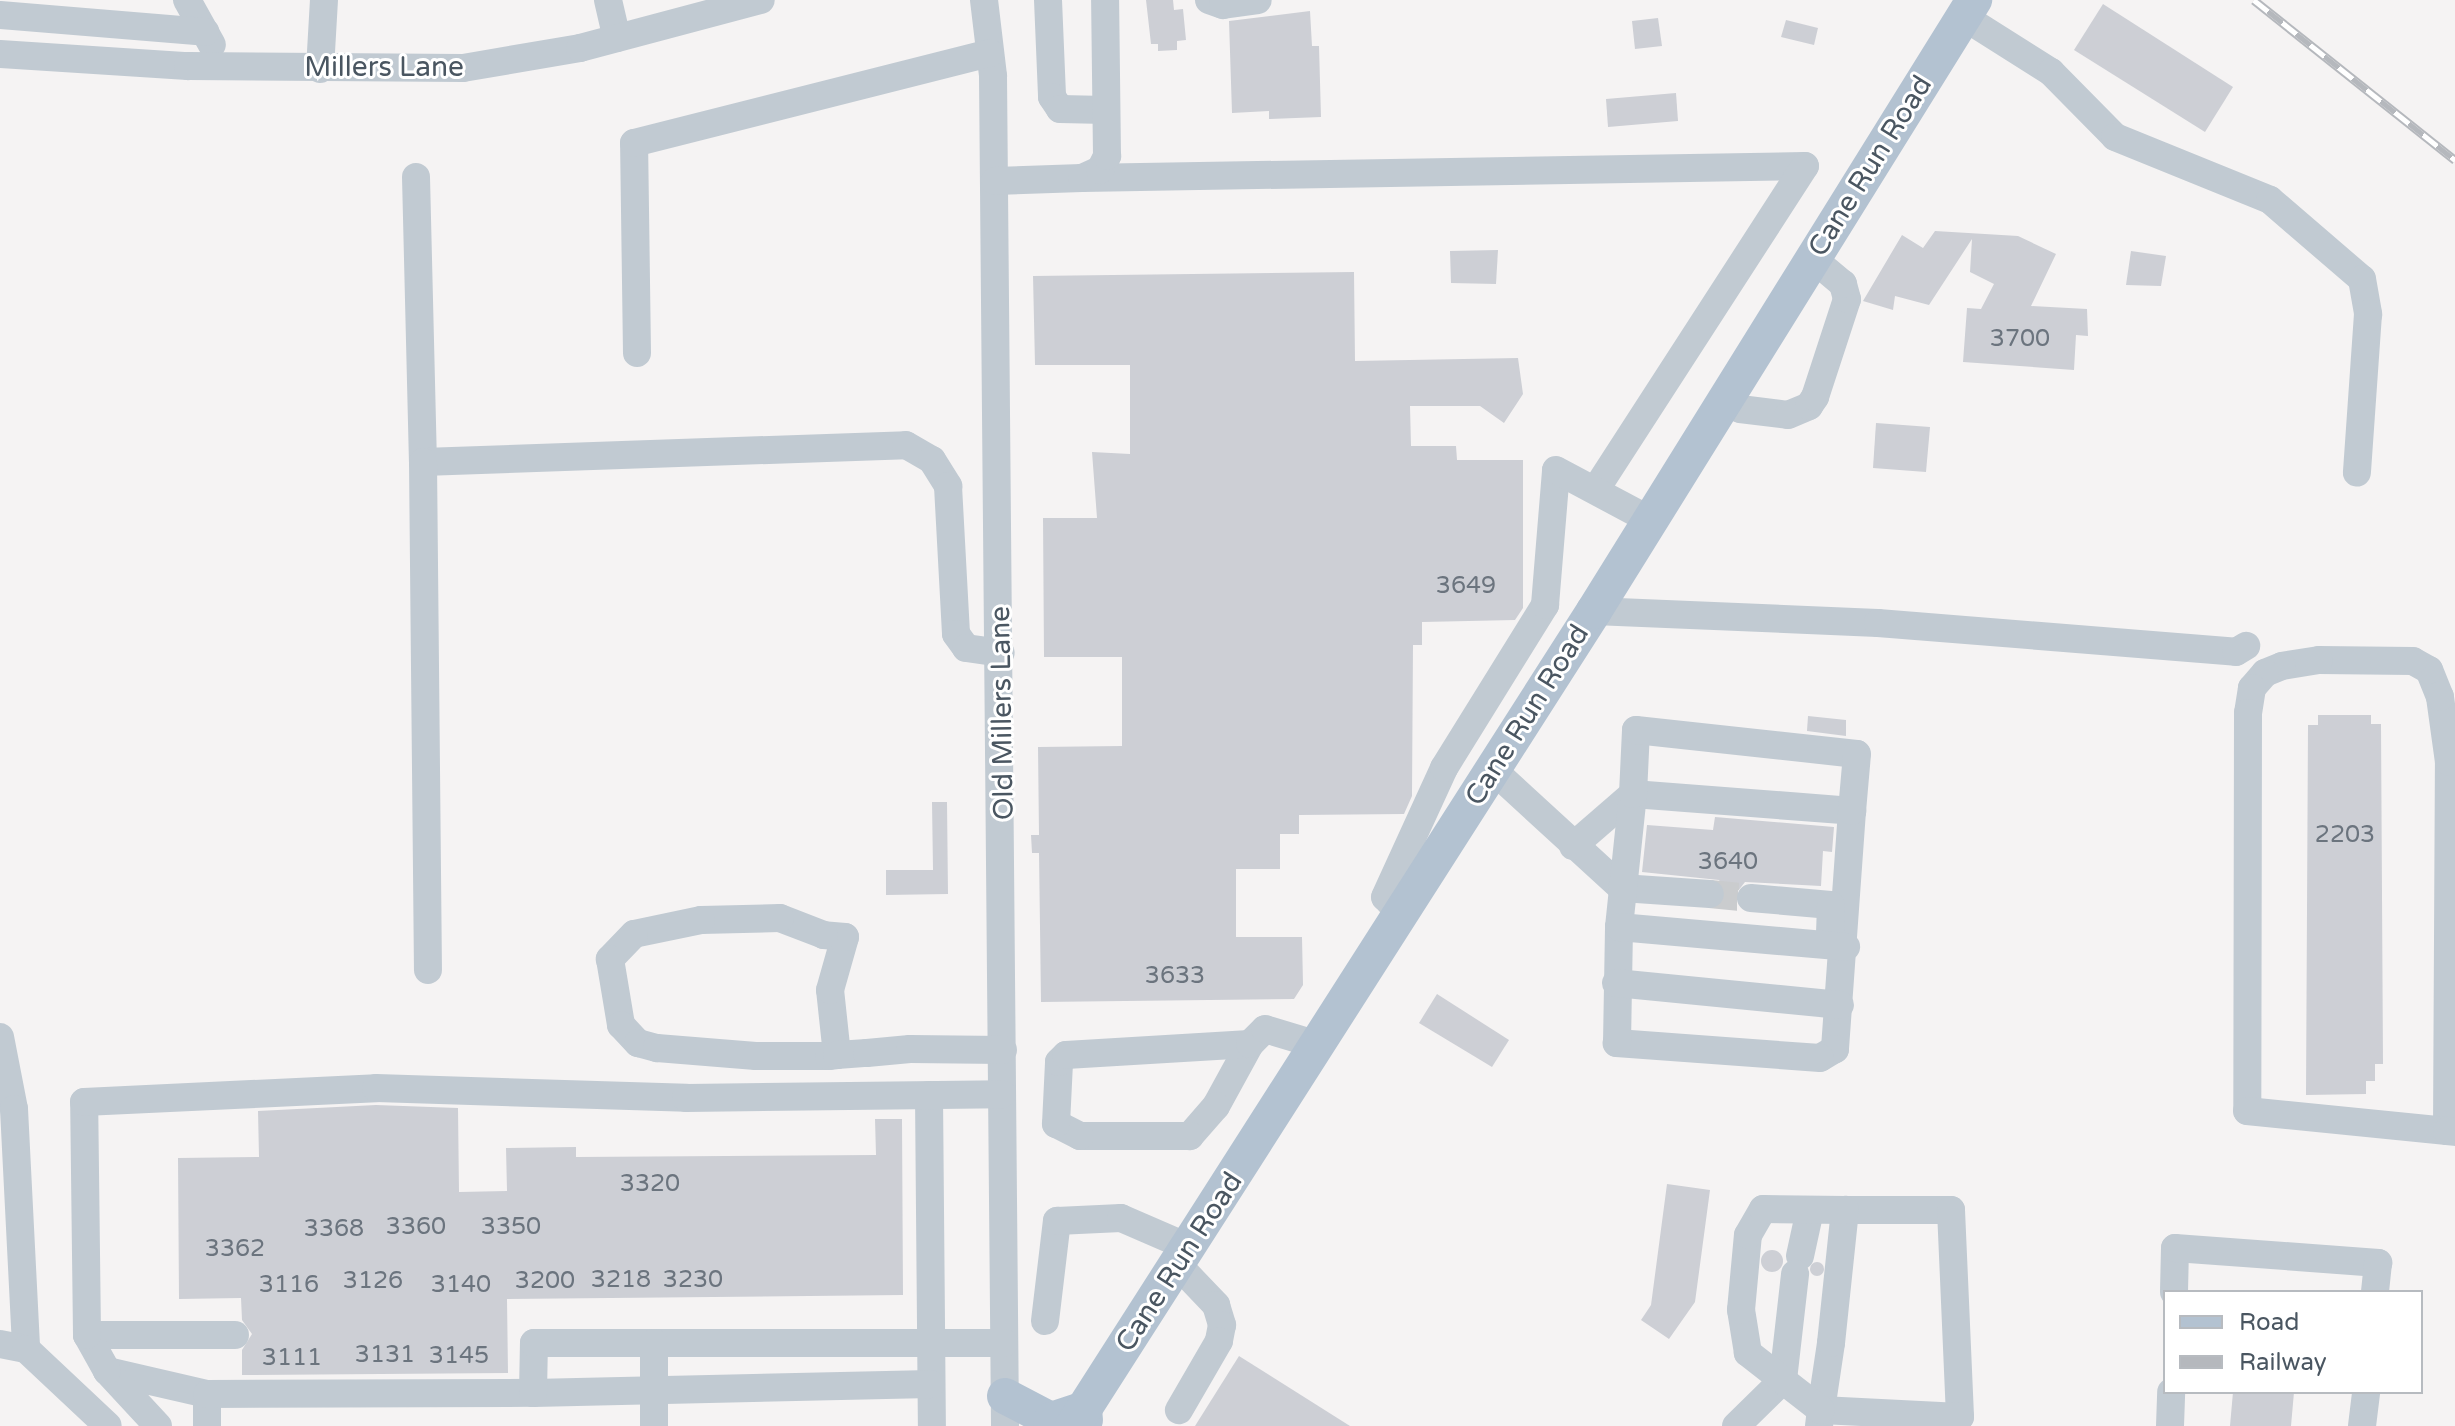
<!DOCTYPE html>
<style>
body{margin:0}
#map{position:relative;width:2455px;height:1426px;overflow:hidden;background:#f5f3f3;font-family:"Varela Round",sans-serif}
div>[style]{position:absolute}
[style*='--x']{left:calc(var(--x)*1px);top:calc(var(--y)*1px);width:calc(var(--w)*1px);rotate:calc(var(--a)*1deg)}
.building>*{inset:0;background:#cdcfd5}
.round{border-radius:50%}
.minor-tunnel>*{height:28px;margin-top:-14px;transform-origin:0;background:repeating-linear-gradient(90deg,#caccce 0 28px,transparent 0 42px)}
.minor>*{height:28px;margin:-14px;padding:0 14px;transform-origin:14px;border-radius:14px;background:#c1cad2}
.major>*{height:36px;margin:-18px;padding:0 18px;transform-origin:18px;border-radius:18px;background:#b3c2d1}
.rail>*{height:9px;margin-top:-4.5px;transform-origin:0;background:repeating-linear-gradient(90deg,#fff 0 18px,#b5b8bd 0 36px);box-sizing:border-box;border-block:2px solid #b5b8bd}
span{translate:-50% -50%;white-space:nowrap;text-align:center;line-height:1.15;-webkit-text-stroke:6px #fff;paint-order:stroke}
.number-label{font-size:24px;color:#6b747e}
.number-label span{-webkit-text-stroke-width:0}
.street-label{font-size:28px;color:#4a5661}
.legend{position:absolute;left:2163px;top:1290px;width:260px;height:104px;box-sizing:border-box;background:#fff;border:2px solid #b7bbc0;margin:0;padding:10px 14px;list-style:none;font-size:24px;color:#4a5661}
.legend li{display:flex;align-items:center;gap:16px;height:40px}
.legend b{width:40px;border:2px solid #b7bbc0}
</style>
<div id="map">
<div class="building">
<i style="clip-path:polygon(1146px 0,1173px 0,1174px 10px,1183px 9px,1186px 40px,1177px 41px,1177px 50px,1158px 51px,1158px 44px,1151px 44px)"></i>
<i style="clip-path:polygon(2103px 4px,2233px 87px,2205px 132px,2074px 50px)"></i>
<i style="clip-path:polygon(1310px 11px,1312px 46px,1319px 46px,1321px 117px,1269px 119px,1269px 111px,1232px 113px,1229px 21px)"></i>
<i style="clip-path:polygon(1658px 18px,1662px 46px,1635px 49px,1632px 21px)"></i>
<i style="clip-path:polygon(1786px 20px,1818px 28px,1814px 45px,1781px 37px)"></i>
<i style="clip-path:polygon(1676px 93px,1678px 121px,1608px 127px,1606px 99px)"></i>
<i style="clip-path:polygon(1935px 231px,2018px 236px,2056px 254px,2031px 306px,2087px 309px,2088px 336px,2076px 335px,2074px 370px,1963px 362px,1967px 308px,1981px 309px,1994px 284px,1970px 272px,1972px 239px,1929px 305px,1895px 296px,1893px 310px,1863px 301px,1902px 235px,1923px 248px)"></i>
<i style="clip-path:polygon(1498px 250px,1496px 284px,1451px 283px,1450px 251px)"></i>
<i style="clip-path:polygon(2131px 251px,2166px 256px,2161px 286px,2126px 285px)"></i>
<i style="clip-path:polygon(1354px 272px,1355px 361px,1518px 358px,1523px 394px,1504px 423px,1480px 406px,1410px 406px,1411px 446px,1456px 446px,1457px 460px,1523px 460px,1523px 608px,1515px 620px,1422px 622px,1422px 645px,1413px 645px,1412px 796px,1404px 814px,1299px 815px,1299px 834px,1280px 834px,1280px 869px,1236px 869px,1236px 937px,1302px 937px,1303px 985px,1294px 999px,1041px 1002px,1039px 853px,1032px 853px,1031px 835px,1039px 835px,1038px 747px,1122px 746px,1122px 657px,1044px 657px,1043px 518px,1097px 518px,1092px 452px,1130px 454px,1130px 365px,1035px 365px,1033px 276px)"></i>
<i style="clip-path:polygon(1876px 423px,1930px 427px,1926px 472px,1873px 468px)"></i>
<i style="clip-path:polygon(2318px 715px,2371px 715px,2371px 724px,2381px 724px,2383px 1064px,2375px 1064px,2375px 1081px,2366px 1081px,2366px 1094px,2306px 1095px,2308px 725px,2318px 725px)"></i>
<i style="clip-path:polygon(1808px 716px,1846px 720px,1846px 736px,1807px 731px)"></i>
<i style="clip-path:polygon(932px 802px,947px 802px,948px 894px,886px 895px,886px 870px,933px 870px)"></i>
<i style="clip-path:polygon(1715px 817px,1834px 827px,1832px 852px,1823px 851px,1821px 886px,1745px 882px,1734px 896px,1736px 906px,1723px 905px,1727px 894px,1719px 880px,1642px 872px,1647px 825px,1713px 830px)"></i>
<i style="clip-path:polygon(1437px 994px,1509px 1040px,1492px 1067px,1419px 1023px)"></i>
<i style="clip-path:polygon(376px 1105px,458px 1108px,459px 1192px,507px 1191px,506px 1148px,576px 1147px,576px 1157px,876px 1155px,875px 1119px,902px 1119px,903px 1295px,507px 1299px,508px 1373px,242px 1375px,242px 1350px,252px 1334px,242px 1320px,241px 1298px,179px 1299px,178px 1158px,259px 1157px,258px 1111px)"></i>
<i style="clip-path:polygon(1667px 1184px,1710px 1190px,1695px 1302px,1669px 1339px,1641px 1320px,1651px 1305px)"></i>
<i class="round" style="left:1761px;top:1250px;width:22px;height:22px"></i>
<i class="round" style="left:1810px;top:1262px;width:14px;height:14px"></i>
<i style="clip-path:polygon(1239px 1356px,1350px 1426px,1195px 1426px)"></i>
<i style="clip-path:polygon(2233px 1392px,2294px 1392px,2291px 1426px,2230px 1426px)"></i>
</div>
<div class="minor-tunnel">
<i style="--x:1710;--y:894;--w:41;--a:5.6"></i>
</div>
<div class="minor">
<i style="--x:187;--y:0;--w:51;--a:60.9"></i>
<i style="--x:608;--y:0;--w:39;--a:77"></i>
<i style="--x:984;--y:0;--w:77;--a:83.2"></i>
<i style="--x:993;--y:76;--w:1350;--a:89.49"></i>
<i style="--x:1048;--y:0;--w:97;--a:87.6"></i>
<i style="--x:1052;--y:97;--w:14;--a:56"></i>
<i style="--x:1060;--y:109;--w:46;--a:1.2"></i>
<i style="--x:1209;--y:0;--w:15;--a:20"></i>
<i style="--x:1223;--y:5;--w:35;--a:-8"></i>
<i style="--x:0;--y:15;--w:206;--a:4.7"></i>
<i style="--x:1964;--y:17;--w:103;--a:32.3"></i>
<i style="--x:2051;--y:72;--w:91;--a:45.4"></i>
<i style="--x:2115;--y:137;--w:167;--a:22.1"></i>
<i style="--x:2270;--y:200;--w:121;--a:40.7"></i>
<i style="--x:2362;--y:279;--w:36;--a:80"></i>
<i style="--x:2368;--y:314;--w:159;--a:94"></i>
<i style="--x:0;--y:54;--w:188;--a:3.7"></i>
<i style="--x:188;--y:66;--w:275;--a:0.4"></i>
<i style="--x:463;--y:68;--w:119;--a:-9.7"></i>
<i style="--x:580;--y:48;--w:187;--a:-14.9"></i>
<i style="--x:320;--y:69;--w:69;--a:-86.7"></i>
<i style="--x:416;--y:177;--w:285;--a:88.6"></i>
<i style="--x:423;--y:462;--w:483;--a:-2"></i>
<i style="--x:906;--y:445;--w:30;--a:30"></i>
<i style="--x:932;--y:460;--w:31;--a:58"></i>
<i style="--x:948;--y:486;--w:148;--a:86.9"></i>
<i style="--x:956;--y:634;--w:17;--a:54"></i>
<i style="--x:966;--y:648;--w:35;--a:8"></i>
<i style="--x:1082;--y:178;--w:723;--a:-0.95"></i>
<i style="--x:1805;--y:166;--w:383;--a:122.9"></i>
<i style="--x:995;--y:181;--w:87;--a:-2"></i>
<i style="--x:1082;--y:178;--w:20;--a:-24"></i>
<i style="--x:1100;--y:170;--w:16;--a:-63"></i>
<i style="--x:1107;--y:156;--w:156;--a:-90.7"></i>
<i style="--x:637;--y:353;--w:210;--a:-90.8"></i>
<i style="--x:634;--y:143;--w:367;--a:-14.2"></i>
<i style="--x:1724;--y:400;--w:18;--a:29"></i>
<i style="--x:1740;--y:409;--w:48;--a:7.1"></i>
<i style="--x:1788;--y:415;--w:23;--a:-23"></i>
<i style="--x:1809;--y:406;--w:11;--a:-56"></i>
<i style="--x:1815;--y:397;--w:103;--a:-71.9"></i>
<i style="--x:1847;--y:299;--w:16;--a:-105"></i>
<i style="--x:1843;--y:284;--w:40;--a:-140"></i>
<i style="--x:423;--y:462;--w:508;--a:89.44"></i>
<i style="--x:1594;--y:611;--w:284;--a:2.4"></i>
<i style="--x:1878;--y:623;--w:359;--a:4.6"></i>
<i style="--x:2236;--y:652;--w:12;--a:-31"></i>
<i style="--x:1493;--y:770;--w:175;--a:42.5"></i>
<i style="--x:1622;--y:888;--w:88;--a:3.9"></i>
<i style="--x:1573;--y:846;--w:79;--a:-40.9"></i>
<i style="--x:1633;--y:794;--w:220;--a:4.4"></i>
<i style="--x:1852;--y:811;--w:239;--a:94.1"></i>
<i style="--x:1835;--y:1049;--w:17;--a:149"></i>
<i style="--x:1820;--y:1058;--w:204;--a:-175.8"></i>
<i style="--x:1617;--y:1043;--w:116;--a:-89"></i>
<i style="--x:1619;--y:927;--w:134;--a:-84"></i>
<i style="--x:1633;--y:794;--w:64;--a:-87.3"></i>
<i style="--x:1636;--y:730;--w:222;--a:6.2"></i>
<i style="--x:1857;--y:754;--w:57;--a:95"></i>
<i style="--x:1751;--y:898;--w:80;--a:5"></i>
<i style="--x:1831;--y:905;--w:36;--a:92"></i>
<i style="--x:1401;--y:914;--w:23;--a:-133"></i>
<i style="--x:1385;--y:897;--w:142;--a:-65.4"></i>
<i style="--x:1444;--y:768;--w:192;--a:-58.2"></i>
<i style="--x:1545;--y:605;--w:135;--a:-85.3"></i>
<i style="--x:1556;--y:470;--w:106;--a:28"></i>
<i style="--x:1619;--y:927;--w:228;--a:5"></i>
<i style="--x:1616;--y:983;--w:225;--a:5.6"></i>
<i style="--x:0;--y:1037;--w:73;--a:79"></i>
<i style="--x:14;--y:1109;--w:240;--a:87.1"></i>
<i style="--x:1250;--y:1044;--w:71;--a:118.7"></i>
<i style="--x:1216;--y:1106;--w:40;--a:131"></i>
<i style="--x:1190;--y:1136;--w:110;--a:180"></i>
<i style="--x:1080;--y:1136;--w:27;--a:-153"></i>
<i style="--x:1056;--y:1124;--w:62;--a:-87.2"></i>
<i style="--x:1059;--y:1062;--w:10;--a:-45"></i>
<i style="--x:1066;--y:1055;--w:184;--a:-3.4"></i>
<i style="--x:1250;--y:1044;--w:21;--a:-45"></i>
<i style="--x:1265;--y:1029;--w:55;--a:16.8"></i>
<i style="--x:837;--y:1055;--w:65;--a:-96.1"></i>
<i style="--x:830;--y:990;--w:55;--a:-74.2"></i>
<i style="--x:845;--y:937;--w:21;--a:-175"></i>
<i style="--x:824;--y:935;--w:47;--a:-158.9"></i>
<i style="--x:780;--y:918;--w:79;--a:178.5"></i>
<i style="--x:701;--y:920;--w:68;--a:168.2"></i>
<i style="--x:634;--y:934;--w:35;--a:134"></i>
<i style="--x:610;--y:959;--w:67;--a:80.5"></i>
<i style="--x:621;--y:1025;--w:25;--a:47"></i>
<i style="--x:638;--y:1043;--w:20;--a:15"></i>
<i style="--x:657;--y:1048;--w:99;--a:4.6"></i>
<i style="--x:756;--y:1056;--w:73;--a:0"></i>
<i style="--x:829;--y:1056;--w:8;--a:-7"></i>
<i style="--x:837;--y:1055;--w:30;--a:-4"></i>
<i style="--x:867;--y:1053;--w:43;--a:-5.3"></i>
<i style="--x:910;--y:1049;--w:93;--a:0.6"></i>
<i style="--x:929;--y:1095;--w:331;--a:89.5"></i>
<i style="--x:2447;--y:1131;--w:369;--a:-89.7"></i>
<i style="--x:2449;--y:762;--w:66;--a:-97.9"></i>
<i style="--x:2440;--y:697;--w:29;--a:-112"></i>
<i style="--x:2429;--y:670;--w:18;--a:-151"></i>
<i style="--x:2413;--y:661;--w:94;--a:-179.4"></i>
<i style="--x:2319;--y:660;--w:37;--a:171"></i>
<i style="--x:2282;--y:666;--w:18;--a:158"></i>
<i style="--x:2265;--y:673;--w:20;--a:131"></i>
<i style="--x:2252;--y:688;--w:25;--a:99"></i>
<i style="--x:2248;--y:713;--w:398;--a:90.1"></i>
<i style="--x:2247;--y:1111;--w:201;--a:5.7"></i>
<i style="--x:2447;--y:1131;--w:8;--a:7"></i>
<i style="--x:1800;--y:1256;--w:47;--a:-77.7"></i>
<i style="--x:1177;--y:1264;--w:57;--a:46.4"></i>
<i style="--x:1216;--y:1305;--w:21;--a:73"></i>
<i style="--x:1222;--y:1325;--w:16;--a:101"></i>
<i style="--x:1219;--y:1341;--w:80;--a:120.1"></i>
<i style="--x:2174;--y:1292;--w:44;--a:-88.7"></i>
<i style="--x:2175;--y:1248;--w:204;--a:4.2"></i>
<i style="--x:2378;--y:1263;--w:29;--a:96"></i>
<i style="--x:1045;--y:1321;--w:101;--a:-83.2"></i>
<i style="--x:1057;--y:1221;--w:64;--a:-2.7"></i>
<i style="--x:1121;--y:1218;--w:73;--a:23.4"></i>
<i style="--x:87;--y:1335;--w:148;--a:0"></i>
<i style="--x:0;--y:1344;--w:26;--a:11"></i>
<i style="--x:26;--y:1349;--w:112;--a:43.2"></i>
<i style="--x:107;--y:1371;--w:103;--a:13"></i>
<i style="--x:533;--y:1393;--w:398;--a:-1.3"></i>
<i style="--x:158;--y:1426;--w:75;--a:-132.8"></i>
<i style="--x:107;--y:1371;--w:41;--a:-119.1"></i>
<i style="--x:87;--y:1335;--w:233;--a:-90.7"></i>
<i style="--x:84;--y:1102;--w:292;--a:-2.7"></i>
<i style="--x:376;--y:1088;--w:310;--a:1.8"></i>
<i style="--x:686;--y:1098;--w:316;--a:-0.7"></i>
<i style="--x:207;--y:1426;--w:32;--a:-90"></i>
<i style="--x:207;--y:1394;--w:326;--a:-0.2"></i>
<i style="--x:533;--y:1393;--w:50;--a:-88.9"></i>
<i style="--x:534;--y:1343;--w:470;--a:0"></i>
<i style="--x:654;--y:1426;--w:83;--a:-90"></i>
<i style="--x:1736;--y:1426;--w:66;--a:-44.4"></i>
<i style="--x:1783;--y:1380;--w:107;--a:-83.5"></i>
<i style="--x:1819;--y:1426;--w:16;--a:-83"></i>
<i style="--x:1821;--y:1410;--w:68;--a:-81.5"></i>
<i style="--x:1831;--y:1343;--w:134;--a:-84"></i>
<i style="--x:1845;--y:1210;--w:106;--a:0"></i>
<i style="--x:1951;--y:1210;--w:207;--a:87.5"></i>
<i style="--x:1960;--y:1417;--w:139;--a:-177.1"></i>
<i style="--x:1821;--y:1410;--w:93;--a:-142"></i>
<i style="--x:1748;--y:1353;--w:44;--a:-99.2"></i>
<i style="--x:1741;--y:1310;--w:75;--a:-84.7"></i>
<i style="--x:1748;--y:1235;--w:30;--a:-60"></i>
<i style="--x:1763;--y:1209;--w:82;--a:0.7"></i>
<i style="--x:2170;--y:1426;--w:34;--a:-88"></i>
<i style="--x:2362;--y:1426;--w:34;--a:-83"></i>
</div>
<div class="major">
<i style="--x:1005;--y:1396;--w:52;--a:27.6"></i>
<i style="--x:1051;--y:1420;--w:35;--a:-18"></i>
<i style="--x:1084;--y:1409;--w:11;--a:85"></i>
<i style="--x:1073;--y:1426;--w:967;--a:-57.41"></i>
<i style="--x:1594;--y:611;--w:720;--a:-58.12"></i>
</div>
<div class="rail">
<i style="--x:2254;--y:0;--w:257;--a:38.5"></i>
</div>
<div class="number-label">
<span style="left:2020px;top:339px">3700</span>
<span style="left:1466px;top:586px">3649</span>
<span style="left:2345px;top:835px">2203</span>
<span style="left:1728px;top:862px">3640</span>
<span style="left:1175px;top:976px">3633</span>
<span style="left:650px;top:1184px">3320</span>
<span style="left:416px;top:1227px">3360</span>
<span style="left:511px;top:1227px">3350</span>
<span style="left:334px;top:1229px">3368</span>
<span style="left:235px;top:1249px">3362</span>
<span style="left:621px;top:1280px">3218</span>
<span style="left:693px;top:1280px">3230</span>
<span style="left:373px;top:1281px">3126</span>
<span style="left:545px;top:1281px">3200</span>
<span style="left:289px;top:1285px">3116</span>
<span style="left:461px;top:1285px">3140</span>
<span style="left:385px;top:1355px">3131</span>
<span style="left:459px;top:1356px">3145</span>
<span style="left:292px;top:1358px">3111</span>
</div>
<div class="street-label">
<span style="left:384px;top:67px">Millers Lane</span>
<span style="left:1870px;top:166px;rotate:-58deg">Cane Run Road</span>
<span style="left:1002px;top:713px;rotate:-91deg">Old Millers Lane</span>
<span style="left:1527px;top:715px;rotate:-58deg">Cane Run Road</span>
<span style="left:1179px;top:1262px;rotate:-57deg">Cane Run Road</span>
</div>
<ul class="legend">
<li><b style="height:10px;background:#b3c2d1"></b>Road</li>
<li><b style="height:10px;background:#b5b8bd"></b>Railway</li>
</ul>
</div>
